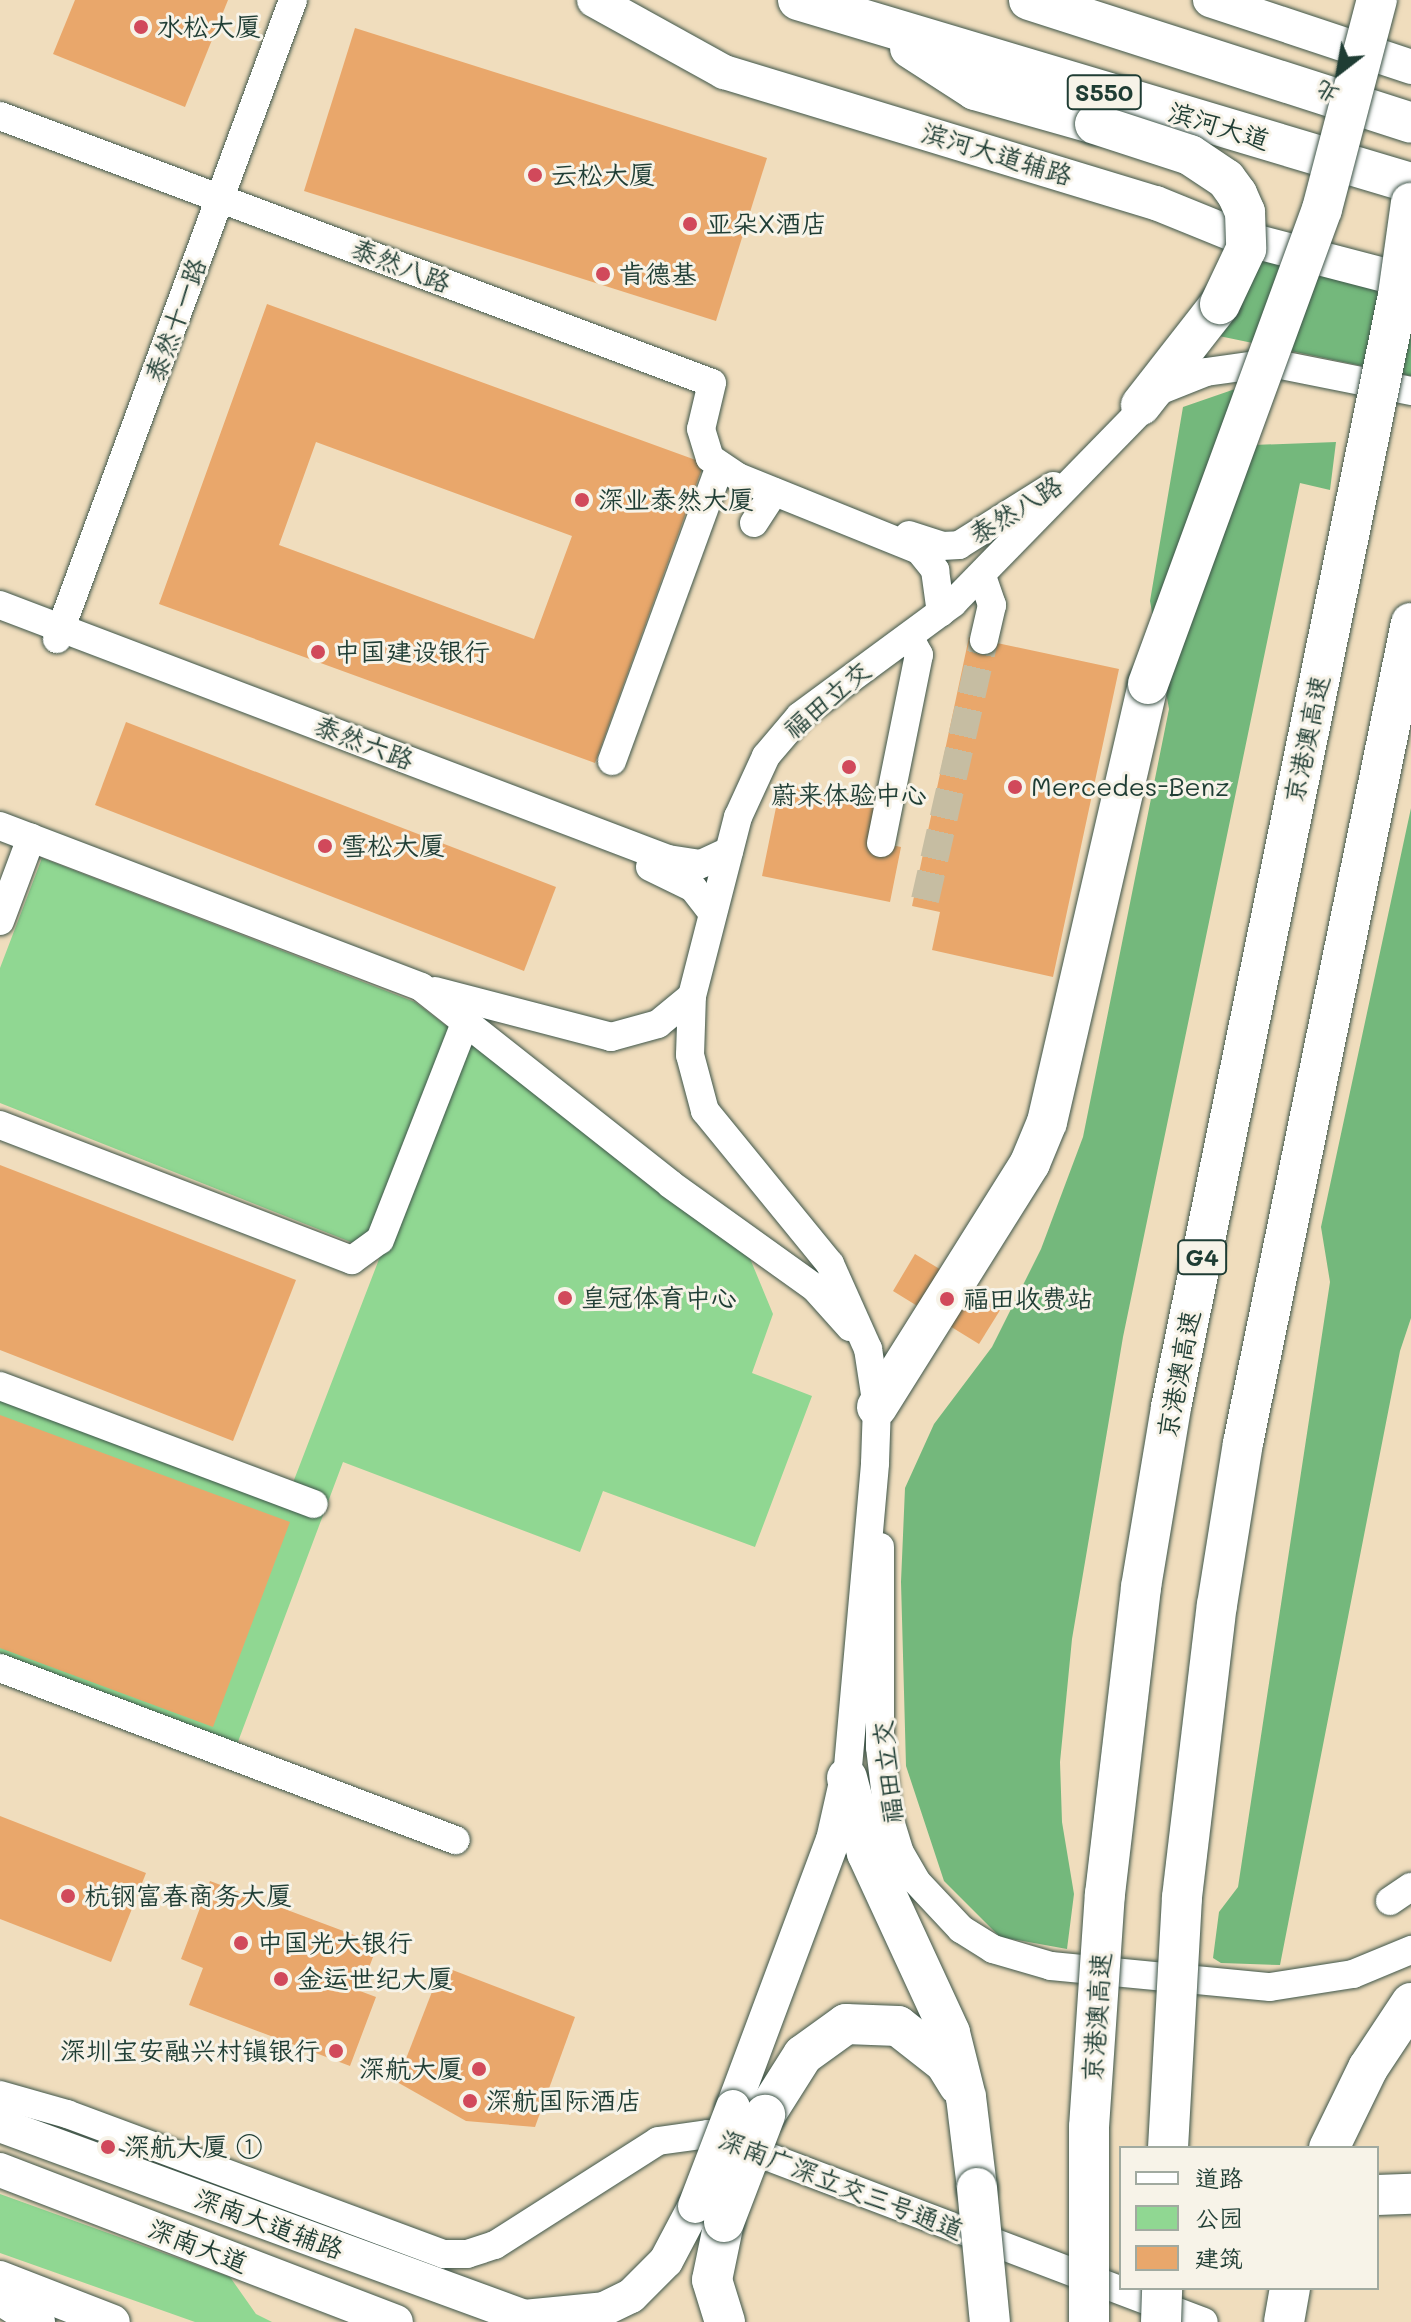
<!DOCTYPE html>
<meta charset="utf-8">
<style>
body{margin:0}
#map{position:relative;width:1411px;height:2322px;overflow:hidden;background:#f0ddbd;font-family:Mali,"LXGW WenKai TC",sans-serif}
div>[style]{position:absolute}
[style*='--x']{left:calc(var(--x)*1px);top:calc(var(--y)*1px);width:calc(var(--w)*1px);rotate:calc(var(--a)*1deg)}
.green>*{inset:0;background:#90d792}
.forest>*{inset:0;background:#74b87c}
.building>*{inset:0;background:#e9a76b}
.minor-tunnel>*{height:28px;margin-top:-14px;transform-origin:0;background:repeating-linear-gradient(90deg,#c6bda2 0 28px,transparent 0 42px)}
.roads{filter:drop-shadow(0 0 2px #3e5549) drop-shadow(0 0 2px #3e5549)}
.minor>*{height:28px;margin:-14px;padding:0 14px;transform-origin:14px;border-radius:14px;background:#fff}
.major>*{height:34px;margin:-17px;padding:0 17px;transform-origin:17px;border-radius:17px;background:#fff}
.highway>*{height:40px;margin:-20px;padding:0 20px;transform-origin:20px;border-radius:20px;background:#fff}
.bridges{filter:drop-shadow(0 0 2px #3e5549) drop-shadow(0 0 2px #3e5549)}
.major-bridge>*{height:34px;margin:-17px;padding:0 17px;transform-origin:17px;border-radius:17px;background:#fff}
.highway-bridge>*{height:40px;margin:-20px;padding:0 20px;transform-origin:20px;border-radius:20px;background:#fff}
.dots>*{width:22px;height:22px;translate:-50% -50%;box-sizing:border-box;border:4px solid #f7f3e8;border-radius:50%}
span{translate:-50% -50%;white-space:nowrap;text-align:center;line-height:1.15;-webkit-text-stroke:6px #f7f3e8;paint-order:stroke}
.shield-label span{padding:2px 6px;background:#f7f3e8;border:2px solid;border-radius:6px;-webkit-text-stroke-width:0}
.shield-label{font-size:24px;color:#1f3d34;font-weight:700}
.poi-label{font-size:26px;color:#1f3d34}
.left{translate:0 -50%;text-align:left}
.right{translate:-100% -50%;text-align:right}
.street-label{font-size:26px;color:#1f3d34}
.legend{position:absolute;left:1119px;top:2146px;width:260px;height:144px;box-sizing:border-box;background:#f7f3e8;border:2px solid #a1aaa0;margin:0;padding:10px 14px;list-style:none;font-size:24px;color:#1f3d34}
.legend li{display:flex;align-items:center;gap:16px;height:40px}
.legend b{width:40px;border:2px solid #a1aaa0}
.north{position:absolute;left:1299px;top:32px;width:80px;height:80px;-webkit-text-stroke:6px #f7f3e8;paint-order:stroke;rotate:211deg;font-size:22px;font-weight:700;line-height:32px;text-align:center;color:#1f3d34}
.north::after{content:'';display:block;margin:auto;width:28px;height:36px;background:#1f3d34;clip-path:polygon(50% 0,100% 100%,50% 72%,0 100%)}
</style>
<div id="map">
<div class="green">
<i style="clip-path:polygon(42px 858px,415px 1002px,749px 1256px,773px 1314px,752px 1373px,812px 1396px,755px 1547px,603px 1491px,580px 1552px,343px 1462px,236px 1747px,0 1658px,0 1398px,284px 1506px,381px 1254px,0 1103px,0 968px)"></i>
<i style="clip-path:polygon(0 2194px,230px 2277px,256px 2314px,272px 2322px,195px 2322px,0 2253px)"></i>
</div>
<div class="forest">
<i style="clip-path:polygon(1260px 252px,1411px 293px,1411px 376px,1219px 336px,1240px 309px)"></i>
<i style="clip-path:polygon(1238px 388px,1253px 445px,1336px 442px,1330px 490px,1300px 483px,1123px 1337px,1072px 1639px,1060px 1762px,1062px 1822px,1074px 1894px,1067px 1949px,1000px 1937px,944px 1881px,906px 1766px,901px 1582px,905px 1488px,934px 1424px,992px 1347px,1041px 1249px,1083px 1137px,1169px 709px,1150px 601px,1183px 407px)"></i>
<i style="clip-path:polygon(1411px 808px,1411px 1318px,1400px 1351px,1280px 1965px,1221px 1963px,1213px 1958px,1219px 1912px,1238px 1887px,1330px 1282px,1321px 1227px)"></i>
</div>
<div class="building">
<i style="clip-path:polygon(75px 0,228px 0,185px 107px,53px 54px)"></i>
<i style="clip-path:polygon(355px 28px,767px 158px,716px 321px,304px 191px)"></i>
<i style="clip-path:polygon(evenodd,267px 304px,704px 463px,595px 763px,159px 604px,267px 304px,316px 442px,572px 536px,534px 639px,279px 545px,316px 442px)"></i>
<i style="clip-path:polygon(969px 637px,1119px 669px,1053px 977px,932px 950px,940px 912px,912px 906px)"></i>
<i style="clip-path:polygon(126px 722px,556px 887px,524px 971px,95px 805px)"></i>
<i style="clip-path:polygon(781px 783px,880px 804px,872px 841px,901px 847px,890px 902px,762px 876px)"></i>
<i style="clip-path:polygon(0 1165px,296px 1280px,233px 1441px,0 1350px)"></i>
<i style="clip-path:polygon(915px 1254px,1002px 1307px,979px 1344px,893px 1291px)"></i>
<i style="clip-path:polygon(0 1415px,290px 1522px,213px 1727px,0 1648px)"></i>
<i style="clip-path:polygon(0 1816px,146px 1873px,111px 1962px,0 1919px)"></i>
<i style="clip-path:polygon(210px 1881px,378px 1944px,360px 1991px,376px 1997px,350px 2066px,189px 2005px,203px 1968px,181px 1959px)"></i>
<i style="clip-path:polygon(442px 1966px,575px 2017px,535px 2127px,466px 2121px,397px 2082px)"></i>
</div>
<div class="minor-tunnel">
<i style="--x:925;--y:900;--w:267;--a:-77.2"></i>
</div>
<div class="roads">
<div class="minor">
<i style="--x:0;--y:116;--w:760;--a:20.56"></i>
<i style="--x:712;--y:383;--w:47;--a:103.4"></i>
<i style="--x:701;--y:429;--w:30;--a:73"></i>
<i style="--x:710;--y:458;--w:34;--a:34"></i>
<i style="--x:738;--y:477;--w:195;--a:22"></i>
<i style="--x:919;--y:550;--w:26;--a:51"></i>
<i style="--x:935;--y:570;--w:43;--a:82.1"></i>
<i style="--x:754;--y:523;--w:37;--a:-57"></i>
<i style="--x:909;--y:535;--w:35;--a:18"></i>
<i style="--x:942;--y:546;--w:17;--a:-3"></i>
<i style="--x:959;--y:545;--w:111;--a:-32.1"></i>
<i style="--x:982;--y:576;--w:31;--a:71"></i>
<i style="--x:992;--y:605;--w:36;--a:103"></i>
<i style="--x:0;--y:605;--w:715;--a:20.82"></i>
<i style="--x:668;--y:859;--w:33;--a:9"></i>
<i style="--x:701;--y:864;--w:31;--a:-25"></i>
<i style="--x:57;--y:639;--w:681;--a:-69.73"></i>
<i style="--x:612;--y:761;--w:314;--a:-69.9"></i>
<i style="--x:0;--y:826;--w:451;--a:20.9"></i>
<i style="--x:421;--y:987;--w:318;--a:38.3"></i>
<i style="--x:670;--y:1184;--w:177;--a:35.6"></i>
<i style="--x:814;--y:1287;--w:54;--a:48"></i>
<i style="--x:881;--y:843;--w:192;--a:-78.6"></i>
<i style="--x:919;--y:655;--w:21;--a:-118"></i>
<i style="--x:650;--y:867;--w:48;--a:26"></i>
<i style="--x:693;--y:888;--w:31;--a:52"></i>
<i style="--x:0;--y:921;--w:89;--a:-69.5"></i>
<i style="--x:435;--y:991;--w:182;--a:14.6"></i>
<i style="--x:611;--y:1037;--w:49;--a:-15.5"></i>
<i style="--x:658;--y:1024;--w:44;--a:-39.5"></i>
<i style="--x:0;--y:1125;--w:377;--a:21"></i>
<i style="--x:352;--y:1260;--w:34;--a:-36"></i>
<i style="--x:380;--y:1240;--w:236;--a:-68.6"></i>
<i style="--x:0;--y:1386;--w:335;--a:20.6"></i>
<i style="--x:880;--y:1547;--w:200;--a:90"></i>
<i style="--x:880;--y:1747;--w:67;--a:83.2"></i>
<i style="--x:888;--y:1814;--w:39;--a:73"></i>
<i style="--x:899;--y:1851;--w:34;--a:60"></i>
<i style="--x:916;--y:1881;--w:66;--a:46.8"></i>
<i style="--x:961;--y:1929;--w:38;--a:32"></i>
<i style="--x:993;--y:1949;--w:60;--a:16.3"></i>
<i style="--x:1051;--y:1966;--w:220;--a:5.5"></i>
<i style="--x:1270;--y:1987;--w:84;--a:-8.9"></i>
<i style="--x:1353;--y:1974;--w:63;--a:-22.5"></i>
<i style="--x:0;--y:1668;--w:487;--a:20.7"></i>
<i style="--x:847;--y:1778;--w:316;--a:-84.9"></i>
<i style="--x:875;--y:1463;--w:56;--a:-88"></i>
<i style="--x:877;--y:1407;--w:59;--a:-98.8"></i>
<i style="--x:868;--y:1349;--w:93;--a:-114.1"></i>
<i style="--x:830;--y:1264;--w:198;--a:-129.2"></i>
<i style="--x:705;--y:1111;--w:58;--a:-105"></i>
<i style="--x:690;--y:1055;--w:59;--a:-88.1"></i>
<i style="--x:692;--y:996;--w:185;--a:-75.6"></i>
<i style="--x:738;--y:817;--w:67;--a:-65.3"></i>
<i style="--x:766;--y:756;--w:52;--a:-49.6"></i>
<i style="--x:800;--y:716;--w:190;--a:-36.4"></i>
<i style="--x:953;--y:603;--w:298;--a:-45.7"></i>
<i style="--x:1161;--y:390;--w:48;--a:-21.8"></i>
<i style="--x:1206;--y:372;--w:66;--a:-7.9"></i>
<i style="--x:1271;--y:363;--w:143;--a:11.3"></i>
<i style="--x:1390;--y:1901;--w:25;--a:-34"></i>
<i style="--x:0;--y:2095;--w:70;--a:15.8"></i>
<i style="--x:67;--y:2114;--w:402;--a:20.4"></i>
<i style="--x:444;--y:2254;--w:23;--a:0"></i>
<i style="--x:467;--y:2254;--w:29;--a:-18"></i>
<i style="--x:495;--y:2245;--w:193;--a:-32.5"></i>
<i style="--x:658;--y:2141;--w:50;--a:-8"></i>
<i style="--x:708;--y:2134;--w:530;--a:20.76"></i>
</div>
<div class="major">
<i style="--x:594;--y:0;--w:149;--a:29"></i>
<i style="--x:724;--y:72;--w:451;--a:16.9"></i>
<i style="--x:1156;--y:203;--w:93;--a:22.1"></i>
<i style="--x:1242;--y:238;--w:175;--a:14.6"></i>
<i style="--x:1210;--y:0;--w:212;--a:18.4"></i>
<i style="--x:733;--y:2107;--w:285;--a:-69.5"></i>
<i style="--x:833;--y:1840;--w:64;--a:-77.3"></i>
<i style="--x:0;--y:2125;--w:573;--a:20.11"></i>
<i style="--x:0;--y:2170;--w:424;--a:21"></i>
<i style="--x:0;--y:2278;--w:121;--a:21.3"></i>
<i style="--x:0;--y:2298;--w:45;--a:32.3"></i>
<i style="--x:524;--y:2317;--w:80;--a:-5.7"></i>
<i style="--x:604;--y:2309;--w:30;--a:-26"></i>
<i style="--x:631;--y:2296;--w:49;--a:-45"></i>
<i style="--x:666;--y:2261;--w:62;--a:-62.2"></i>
</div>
<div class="highway">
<i style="--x:798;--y:0;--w:640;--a:16.62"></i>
<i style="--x:1029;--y:0;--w:401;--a:17.8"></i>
<i style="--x:910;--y:48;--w:77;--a:32.9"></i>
<i style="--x:975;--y:90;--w:125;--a:15.8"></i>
<i style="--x:1141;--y:405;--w:128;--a:-52"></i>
<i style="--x:877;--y:1407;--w:288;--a:-57.9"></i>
<i style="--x:1030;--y:1163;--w:44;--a:-67.5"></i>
<i style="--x:1047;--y:1122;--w:449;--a:-77"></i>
<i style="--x:847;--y:1778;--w:78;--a:75.1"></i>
<i style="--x:867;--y:1853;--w:198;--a:65.2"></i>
<i style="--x:950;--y:2033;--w:66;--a:76"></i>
<i style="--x:966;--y:2097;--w:92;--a:83.1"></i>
<i style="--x:765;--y:2115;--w:71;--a:-57.7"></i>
<i style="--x:803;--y:2055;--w:53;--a:-35.8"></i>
<i style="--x:846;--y:2024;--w:52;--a:2.2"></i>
<i style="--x:898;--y:2026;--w:60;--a:38.2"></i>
<i style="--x:945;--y:2063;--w:26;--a:58"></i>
<i style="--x:1329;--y:2148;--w:89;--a:-64"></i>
<i style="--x:1368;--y:2068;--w:78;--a:-56.5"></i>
<i style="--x:1377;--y:2195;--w:34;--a:-2"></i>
<i style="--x:724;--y:2222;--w:59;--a:101.7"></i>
<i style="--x:712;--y:2280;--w:44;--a:72.8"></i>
<i style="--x:1284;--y:2322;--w:35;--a:-80"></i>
</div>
</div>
<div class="bridges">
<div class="major-bridge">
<i style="--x:695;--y:2206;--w:106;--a:-69"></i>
</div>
<div class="highway-bridge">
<i style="--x:1095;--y:124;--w:100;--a:18.1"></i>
<i style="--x:1190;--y:155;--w:43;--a:33.7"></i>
<i style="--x:1226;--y:179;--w:19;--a:54"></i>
<i style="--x:1237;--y:194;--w:20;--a:66"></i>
<i style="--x:1245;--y:212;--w:37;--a:88"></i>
<i style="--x:1246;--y:249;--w:61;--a:115.3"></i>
<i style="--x:1148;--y:684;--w:506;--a:-69.88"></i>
<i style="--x:1322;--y:209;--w:216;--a:-75.3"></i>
<i style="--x:1168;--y:2148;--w:251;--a:-86.8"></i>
<i style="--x:1182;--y:1897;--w:294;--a:-83.2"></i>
<i style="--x:1217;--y:1605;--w:164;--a:-80.9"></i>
<i style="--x:1243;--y:1443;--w:837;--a:-78.42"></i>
<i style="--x:977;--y:2188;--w:135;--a:84.5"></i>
<i style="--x:724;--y:2222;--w:115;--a:-69"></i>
<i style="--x:1089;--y:2322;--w:195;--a:-90"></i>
<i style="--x:1089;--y:2127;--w:234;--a:-86.1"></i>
<i style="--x:1105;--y:1894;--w:309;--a:-83.3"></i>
<i style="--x:1141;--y:1587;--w:182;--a:-80.5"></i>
<i style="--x:1171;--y:1407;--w:1135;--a:-78.46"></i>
<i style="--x:1398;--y:295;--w:93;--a:-82"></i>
<i style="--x:1161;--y:2322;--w:34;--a:-88"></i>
</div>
</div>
<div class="dots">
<i style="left:141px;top:27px;background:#d1495b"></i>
<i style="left:535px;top:175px;background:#d1495b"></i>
<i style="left:690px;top:224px;background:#d1495b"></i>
<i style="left:603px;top:274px;background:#d1495b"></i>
<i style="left:582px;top:500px;background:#d1495b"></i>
<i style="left:318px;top:652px;background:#d1495b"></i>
<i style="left:849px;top:767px;background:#d1495b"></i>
<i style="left:1015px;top:787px;background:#d1495b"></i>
<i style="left:325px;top:846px;background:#d1495b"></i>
<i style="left:565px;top:1298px;background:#d1495b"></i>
<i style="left:947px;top:1299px;background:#d1495b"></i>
<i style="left:68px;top:1896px;background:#d1495b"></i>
<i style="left:241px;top:1943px;background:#d1495b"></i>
<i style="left:281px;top:1979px;background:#d1495b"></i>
<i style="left:336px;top:2051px;background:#d1495b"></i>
<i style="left:479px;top:2069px;background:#d1495b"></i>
<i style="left:470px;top:2101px;background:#d1495b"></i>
<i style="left:108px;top:2147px;background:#d1495b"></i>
</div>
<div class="shield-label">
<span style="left:1104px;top:92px">S550</span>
<span style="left:1202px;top:1257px">G4</span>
</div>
<div class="poi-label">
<span class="left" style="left:157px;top:27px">水松大厦</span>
<span class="left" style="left:551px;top:175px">云松大厦</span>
<span class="left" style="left:706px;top:224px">亚朵X酒店</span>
<span class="left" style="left:619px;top:274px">肯德基</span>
<span class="left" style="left:598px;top:500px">深业泰然大厦</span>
<span class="left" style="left:334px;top:652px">中国建设银行</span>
<span class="left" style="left:1031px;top:787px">Mercedes-Benz</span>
<span style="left:849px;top:795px">蔚来体验中心</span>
<span class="left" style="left:341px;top:846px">雪松大厦</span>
<span class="left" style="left:581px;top:1298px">皇冠体育中心</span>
<span class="left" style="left:963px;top:1299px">福田收费站</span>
<span class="left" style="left:84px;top:1896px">杭钢富春商务大厦</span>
<span class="left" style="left:257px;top:1943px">中国光大银行</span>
<span class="left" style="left:297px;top:1979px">金运世纪大厦</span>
<span class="right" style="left:320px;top:2051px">深圳宝安融兴村镇银行</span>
<span class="right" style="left:463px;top:2069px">深航大厦</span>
<span class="left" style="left:486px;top:2101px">深航国际酒店</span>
<span class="left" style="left:124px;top:2147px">深航大厦 ①</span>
</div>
<div class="street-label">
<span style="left:1219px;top:126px;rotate:17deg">滨河大道</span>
<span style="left:997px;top:154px;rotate:17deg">滨河大道辅路</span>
<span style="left:401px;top:266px;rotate:21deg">泰然八路</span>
<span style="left:176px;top:320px;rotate:-70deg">泰然十一路</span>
<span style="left:1016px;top:510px;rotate:-32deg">泰然八路</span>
<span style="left:827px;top:700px;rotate:-40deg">福田立交</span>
<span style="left:1307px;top:739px;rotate:-78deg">京港澳高速</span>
<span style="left:364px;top:743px;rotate:21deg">泰然六路</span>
<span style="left:1179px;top:1374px;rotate:-79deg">京港澳高速</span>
<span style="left:888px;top:1772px;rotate:-96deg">福田立交</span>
<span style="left:1097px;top:2017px;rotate:-86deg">京港澳高速</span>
<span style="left:841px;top:2185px;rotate:21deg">深南广深立交三号通道</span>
<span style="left:269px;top:2224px;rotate:20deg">深南大道辅路</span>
<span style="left:198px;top:2246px;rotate:21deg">深南大道</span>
</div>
<ul class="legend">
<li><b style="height:10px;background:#fff"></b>道路</li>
<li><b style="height:22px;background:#90d792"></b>公园</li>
<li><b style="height:22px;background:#e9a76b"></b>建筑</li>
</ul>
<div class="north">北</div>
</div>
